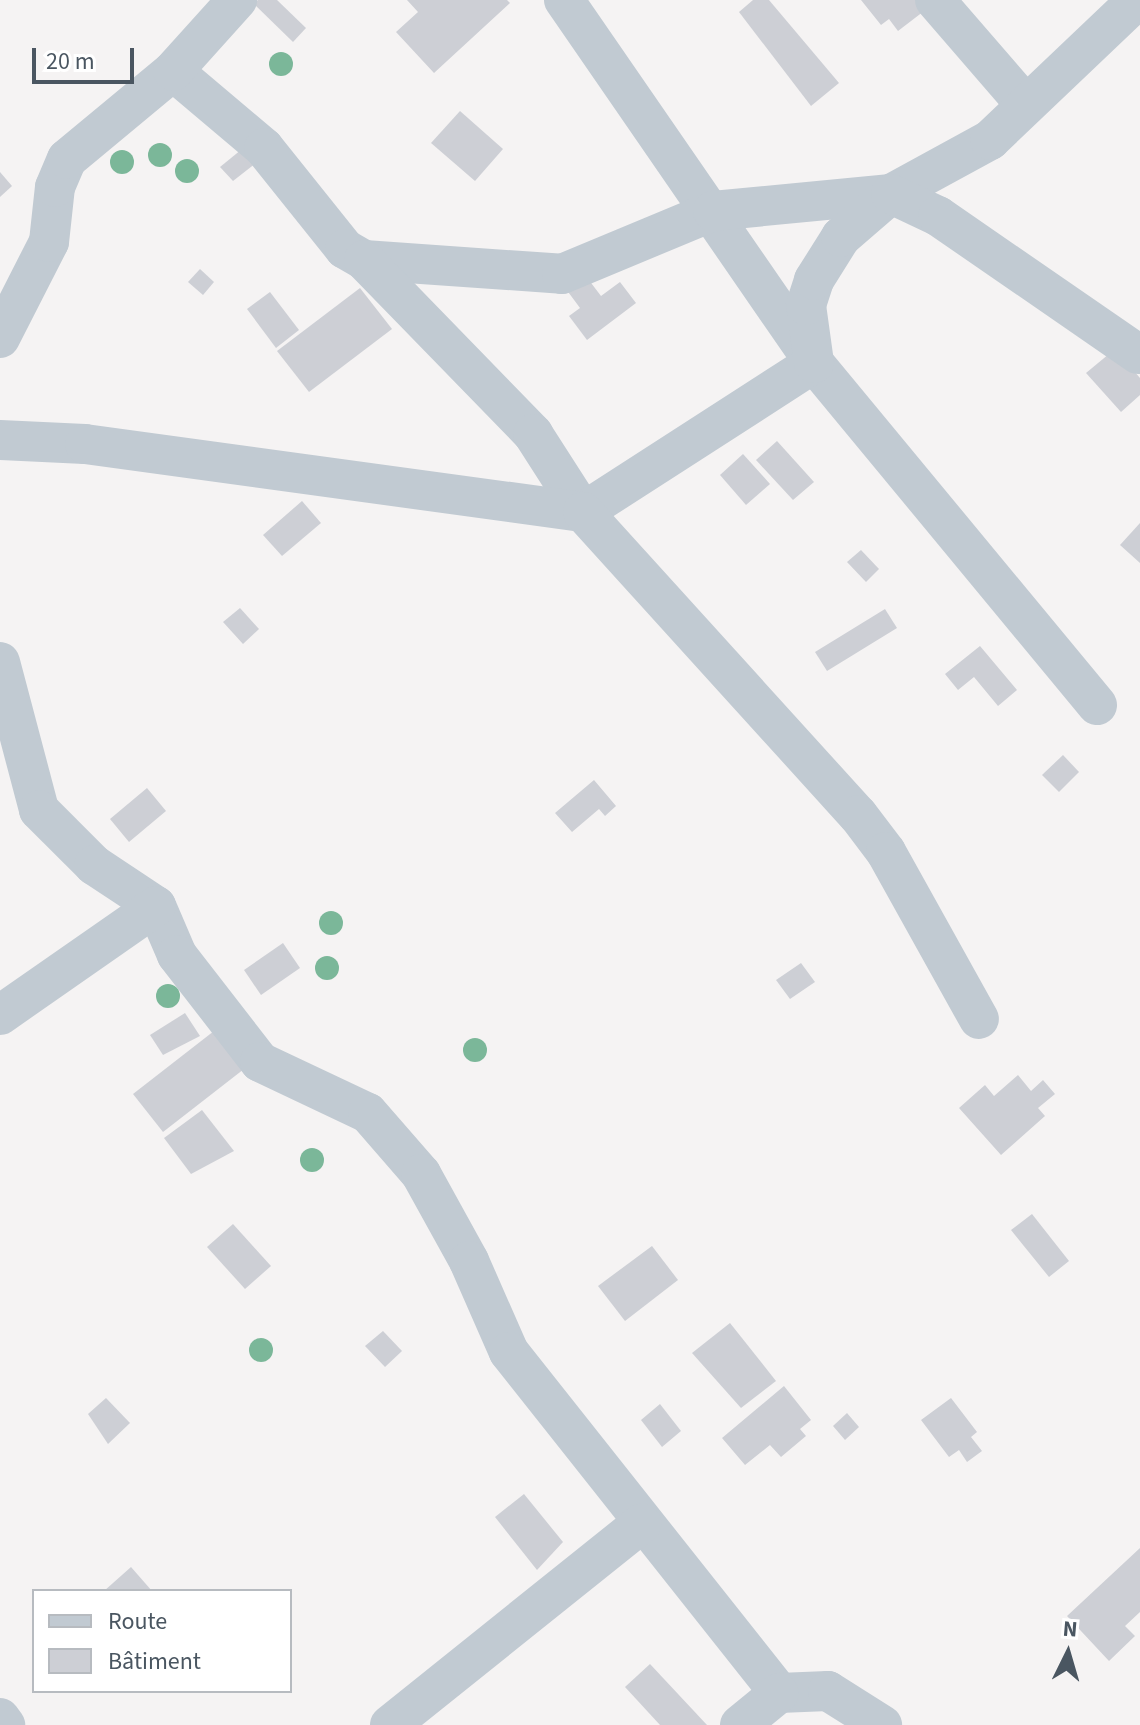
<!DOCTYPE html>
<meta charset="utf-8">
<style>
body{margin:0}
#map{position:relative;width:1140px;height:1725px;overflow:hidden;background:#f5f3f3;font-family:"Source Sans 3",sans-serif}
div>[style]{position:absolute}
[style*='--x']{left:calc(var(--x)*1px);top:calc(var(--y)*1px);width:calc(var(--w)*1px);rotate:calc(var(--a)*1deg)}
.building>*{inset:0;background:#cdcfd5}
.minor>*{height:40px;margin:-20px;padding:0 20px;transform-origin:20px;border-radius:20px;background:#c1cad2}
.trees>*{width:24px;height:24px;margin:-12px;border-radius:50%;background:#7bb799}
span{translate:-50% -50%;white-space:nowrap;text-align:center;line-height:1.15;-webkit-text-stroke:8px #fff;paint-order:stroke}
.legend{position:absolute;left:32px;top:1589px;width:260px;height:104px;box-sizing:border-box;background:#fff;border:2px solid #b7bbc0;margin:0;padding:10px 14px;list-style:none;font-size:24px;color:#4a5661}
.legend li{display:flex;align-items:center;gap:16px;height:40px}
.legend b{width:40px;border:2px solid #b7bbc0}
.north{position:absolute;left:1028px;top:1613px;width:80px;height:80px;-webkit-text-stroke:6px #fff;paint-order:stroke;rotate:5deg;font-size:22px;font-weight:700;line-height:32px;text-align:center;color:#4a5661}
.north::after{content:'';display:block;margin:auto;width:28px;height:36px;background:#4a5661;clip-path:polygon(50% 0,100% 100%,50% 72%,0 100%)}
.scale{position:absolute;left:32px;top:48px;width:102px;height:36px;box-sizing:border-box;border:4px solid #4a5661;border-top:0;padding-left:10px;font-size:24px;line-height:28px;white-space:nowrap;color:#4a5661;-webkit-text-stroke:6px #fff;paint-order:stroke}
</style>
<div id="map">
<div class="building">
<i style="clip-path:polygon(258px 0,277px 0,306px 28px,293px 42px,254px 4px)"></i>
<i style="clip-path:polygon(407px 0,507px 0,510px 3px,434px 73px,396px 32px,418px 12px)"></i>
<i style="clip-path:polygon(753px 0,769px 0,839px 83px,811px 106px,739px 12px)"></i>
<i style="clip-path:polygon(861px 0,922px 0,928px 8px,898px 31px,889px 19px,881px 25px)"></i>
<i style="clip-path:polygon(460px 111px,503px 149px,475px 181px,431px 143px)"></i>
<i style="clip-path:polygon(247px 145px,260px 160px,233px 181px,220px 167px)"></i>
<i style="clip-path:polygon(0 172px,12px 186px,0 197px)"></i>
<i style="clip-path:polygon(200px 269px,214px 282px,203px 295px,188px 282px)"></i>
<i style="clip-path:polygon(582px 271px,601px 296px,620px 282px,636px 303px,587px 340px,569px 316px,580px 308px,563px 285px)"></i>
<i style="clip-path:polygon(360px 288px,392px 329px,309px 392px,277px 351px)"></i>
<i style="clip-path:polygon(270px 292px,299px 330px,276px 348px,247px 309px)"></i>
<i style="clip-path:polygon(1115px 349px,1140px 378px,1140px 395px,1121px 412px,1086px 373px)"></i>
<i style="clip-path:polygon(777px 441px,814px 482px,793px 500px,756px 460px)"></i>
<i style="clip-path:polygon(743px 454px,770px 484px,746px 505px,720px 475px)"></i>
<i style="clip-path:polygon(302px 501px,321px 523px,282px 556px,263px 535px)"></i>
<i style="clip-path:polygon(1140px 523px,1140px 563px,1120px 545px)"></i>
<i style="clip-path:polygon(861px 550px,879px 569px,866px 582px,847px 562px)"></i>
<i style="clip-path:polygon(240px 608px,259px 629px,243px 644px,223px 622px)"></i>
<i style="clip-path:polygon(885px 609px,897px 628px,827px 671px,815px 652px)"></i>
<i style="clip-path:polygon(980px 646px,1017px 690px,998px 706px,974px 677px,958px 690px,945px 674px)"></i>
<i style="clip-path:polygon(1063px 755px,1079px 772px,1059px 792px,1042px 775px)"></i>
<i style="clip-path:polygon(594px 780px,616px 806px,605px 816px,599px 809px,572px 832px,555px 813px)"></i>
<i style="clip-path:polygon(147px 788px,166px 811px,129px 842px,110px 819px)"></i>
<i style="clip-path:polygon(283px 943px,300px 968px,261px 995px,244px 970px)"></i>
<i style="clip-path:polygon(801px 963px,815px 982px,790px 999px,776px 980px)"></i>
<i style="clip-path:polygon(185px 1013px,200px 1036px,163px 1055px,150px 1035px)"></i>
<i style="clip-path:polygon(223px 1024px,253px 1062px,163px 1132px,133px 1094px)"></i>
<i style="clip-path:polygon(1018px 1075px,1031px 1091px,1043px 1080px,1055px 1094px,1038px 1108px,1045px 1116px,1001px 1155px,959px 1108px,985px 1085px,994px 1096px)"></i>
<i style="clip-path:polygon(202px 1110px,234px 1151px,191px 1174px,164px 1138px)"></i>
<i style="clip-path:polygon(1032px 1214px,1069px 1261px,1049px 1277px,1011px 1230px)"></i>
<i style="clip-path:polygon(233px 1224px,271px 1266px,245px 1289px,207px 1247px)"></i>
<i style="clip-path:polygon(652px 1246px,678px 1280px,625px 1321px,598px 1286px)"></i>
<i style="clip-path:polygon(730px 1323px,776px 1381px,741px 1408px,692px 1353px)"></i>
<i style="clip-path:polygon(383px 1331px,402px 1351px,385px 1367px,365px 1346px)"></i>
<i style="clip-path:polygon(784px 1386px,811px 1420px,800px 1429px,806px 1436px,781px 1457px,770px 1445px,745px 1465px,722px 1438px)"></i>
<i style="clip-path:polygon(106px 1398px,130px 1423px,108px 1444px,88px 1414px)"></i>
<i style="clip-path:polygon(951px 1398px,977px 1432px,971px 1437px,982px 1451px,967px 1462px,959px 1450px,949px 1457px,921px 1420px)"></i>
<i style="clip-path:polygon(660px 1404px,681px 1431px,662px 1447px,641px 1420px)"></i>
<i style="clip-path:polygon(847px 1413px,859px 1427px,845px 1440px,833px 1426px)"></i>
<i style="clip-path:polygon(524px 1494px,563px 1542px,537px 1570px,495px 1517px)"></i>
<i style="clip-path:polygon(1140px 1548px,1140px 1612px,1125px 1626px,1135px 1636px,1109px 1661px,1067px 1616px)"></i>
<i style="clip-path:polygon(131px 1567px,152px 1591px,104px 1591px)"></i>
<i style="clip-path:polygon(650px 1664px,707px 1725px,660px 1725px,625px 1687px)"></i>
</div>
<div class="minor">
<i style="--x:564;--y:0;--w:441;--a:55.4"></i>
<i style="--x:814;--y:363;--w:444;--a:50.4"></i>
<i style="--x:935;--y:0;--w:139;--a:49.1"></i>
<i style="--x:173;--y:71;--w:119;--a:40.2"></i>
<i style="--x:264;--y:148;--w:129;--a:51.3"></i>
<i style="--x:345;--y:249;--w:22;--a:30"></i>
<i style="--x:364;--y:260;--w:198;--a:4"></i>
<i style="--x:562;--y:274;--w:164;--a:-22.6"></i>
<i style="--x:713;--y:211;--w:179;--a:-5.5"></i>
<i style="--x:891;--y:194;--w:113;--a:-28.6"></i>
<i style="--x:990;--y:140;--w:203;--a:-43.6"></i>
<i style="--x:364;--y:260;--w:243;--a:45.8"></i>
<i style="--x:533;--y:434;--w:93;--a:57.3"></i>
<i style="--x:583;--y:512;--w:275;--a:-32.8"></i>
<i style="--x:814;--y:363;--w:59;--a:-97.9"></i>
<i style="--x:806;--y:305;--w:26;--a:-72"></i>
<i style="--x:814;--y:280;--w:51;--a:-57.9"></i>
<i style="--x:841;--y:237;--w:66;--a:-40.7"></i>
<i style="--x:891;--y:194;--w:52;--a:25.1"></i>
<i style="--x:938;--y:216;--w:243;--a:34.6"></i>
<i style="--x:0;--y:338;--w:108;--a:-63"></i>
<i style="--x:49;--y:242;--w:55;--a:-83.8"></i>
<i style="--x:55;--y:187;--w:30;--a:-67"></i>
<i style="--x:67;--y:159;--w:138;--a:-39.7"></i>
<i style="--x:173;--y:71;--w:96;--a:-48"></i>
<i style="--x:0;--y:440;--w:85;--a:2.7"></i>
<i style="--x:85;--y:444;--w:503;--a:7.78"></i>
<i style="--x:583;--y:512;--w:409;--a:47.8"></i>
<i style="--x:858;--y:815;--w:46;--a:52.9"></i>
<i style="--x:886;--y:852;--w:191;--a:60.9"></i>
<i style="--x:0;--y:662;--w:153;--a:75.2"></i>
<i style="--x:39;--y:810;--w:78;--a:45"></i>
<i style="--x:94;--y:865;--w:74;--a:33.5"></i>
<i style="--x:156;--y:906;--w:53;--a:66.8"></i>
<i style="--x:177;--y:955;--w:135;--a:52.2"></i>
<i style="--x:260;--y:1062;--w:119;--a:25.3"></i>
<i style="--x:368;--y:1113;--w:81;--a:49"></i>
<i style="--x:421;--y:1174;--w:99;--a:61.1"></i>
<i style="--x:469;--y:1261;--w:99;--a:66.3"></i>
<i style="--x:509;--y:1352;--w:435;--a:51.6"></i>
<i style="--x:779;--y:1693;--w:49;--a:-2.3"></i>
<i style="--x:828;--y:1691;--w:64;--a:32.2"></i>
<i style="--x:0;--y:1015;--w:190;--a:-34.9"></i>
<i style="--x:0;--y:1718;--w:9;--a:54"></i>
<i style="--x:390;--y:1725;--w:322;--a:-38.7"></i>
<i style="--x:740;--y:1725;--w:50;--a:-39.4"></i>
</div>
<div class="trees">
<i style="left:281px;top:64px"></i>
<i style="left:160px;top:155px"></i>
<i style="left:122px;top:162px"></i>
<i style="left:187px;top:171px"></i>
<i style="left:331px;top:923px"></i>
<i style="left:327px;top:968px"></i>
<i style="left:168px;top:996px"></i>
<i style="left:475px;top:1050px"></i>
<i style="left:312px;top:1160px"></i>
<i style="left:261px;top:1350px"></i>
</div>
<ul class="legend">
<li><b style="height:10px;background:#c1cad2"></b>Route</li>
<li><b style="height:22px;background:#cdcfd5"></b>Bâtiment</li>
</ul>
<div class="north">N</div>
<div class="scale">20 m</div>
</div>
